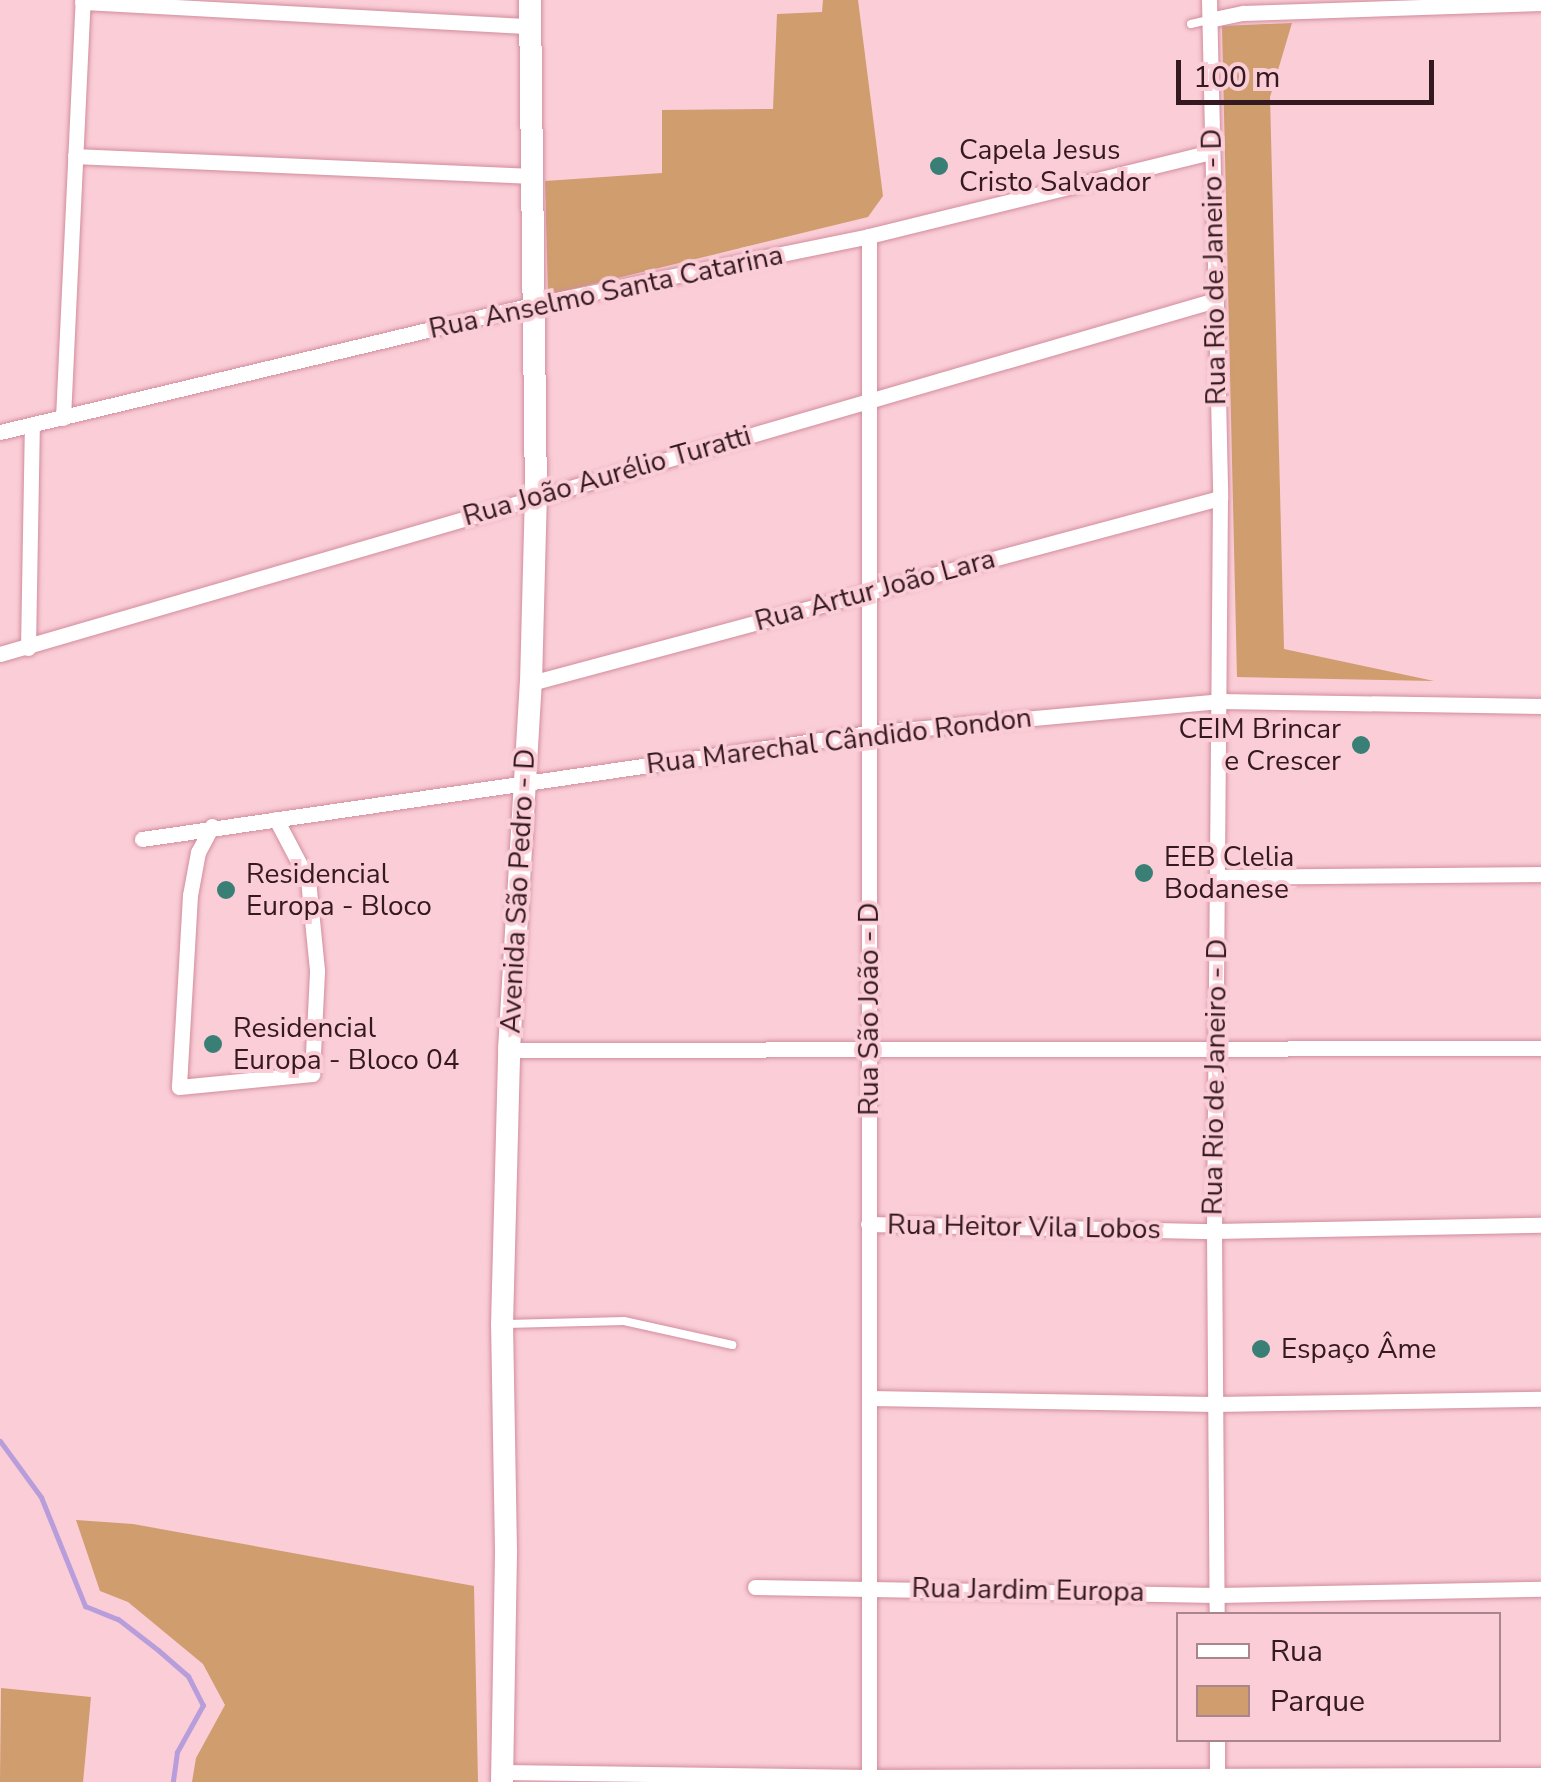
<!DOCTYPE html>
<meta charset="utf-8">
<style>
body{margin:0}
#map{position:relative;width:1541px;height:1782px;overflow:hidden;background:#facdd7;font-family:"Nunito Sans",sans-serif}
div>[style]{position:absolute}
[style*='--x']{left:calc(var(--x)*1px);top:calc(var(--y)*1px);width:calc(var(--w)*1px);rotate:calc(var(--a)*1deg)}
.green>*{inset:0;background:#cf9d6e}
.stream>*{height:5px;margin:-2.5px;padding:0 2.5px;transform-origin:2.5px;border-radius:2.5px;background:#b89ddb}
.roads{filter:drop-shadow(0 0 2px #d28d9d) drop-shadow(0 0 2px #d28d9d)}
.lane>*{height:8px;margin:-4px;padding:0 4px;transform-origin:4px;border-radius:4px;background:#fff}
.street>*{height:15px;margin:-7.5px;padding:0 7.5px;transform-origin:7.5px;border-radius:7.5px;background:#fff}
.secondary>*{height:22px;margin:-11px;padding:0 11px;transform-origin:11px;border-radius:11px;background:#fff}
.dots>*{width:28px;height:28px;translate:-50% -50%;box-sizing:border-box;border:5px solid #facdd7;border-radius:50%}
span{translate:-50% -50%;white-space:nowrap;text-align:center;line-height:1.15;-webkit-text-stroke:8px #facdd7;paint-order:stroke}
.poi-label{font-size:28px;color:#341920}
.left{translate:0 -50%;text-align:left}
.right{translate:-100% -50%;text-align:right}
.street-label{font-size:28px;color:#341920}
.legend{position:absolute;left:1176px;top:1612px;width:325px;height:130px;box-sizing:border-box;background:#facdd7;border:2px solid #ab858e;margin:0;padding:12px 18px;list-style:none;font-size:30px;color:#341920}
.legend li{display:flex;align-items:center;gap:20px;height:50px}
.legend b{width:50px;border:2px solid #ab858e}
.scale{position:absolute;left:1176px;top:60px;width:258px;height:45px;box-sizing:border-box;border:5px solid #341920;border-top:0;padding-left:12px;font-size:30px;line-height:35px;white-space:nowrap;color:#341920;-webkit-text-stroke:8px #facdd7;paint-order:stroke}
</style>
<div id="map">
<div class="green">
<i style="clip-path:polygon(823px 0,858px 0,883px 196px,868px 217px,548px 295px,545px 181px,662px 173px,662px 110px,773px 109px,777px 14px,822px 12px)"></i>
<i style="clip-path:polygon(1292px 23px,1270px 97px,1284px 649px,1434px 681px,1237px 677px,1222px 26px)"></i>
<i style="clip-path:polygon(76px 1520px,133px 1524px,474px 1586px,478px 1782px,192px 1782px,196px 1758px,225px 1705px,203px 1664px,128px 1602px,100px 1591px)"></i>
<i style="clip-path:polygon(1px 1688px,91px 1697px,83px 1782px,0 1782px)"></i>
</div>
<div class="stream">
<i style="--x:0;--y:1441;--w:69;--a:53.8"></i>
<i style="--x:41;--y:1497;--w:118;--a:68"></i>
<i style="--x:85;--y:1606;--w:35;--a:22"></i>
<i style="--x:118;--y:1619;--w:51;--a:37.8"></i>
<i style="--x:158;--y:1650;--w:40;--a:41"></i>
<i style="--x:188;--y:1676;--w:33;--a:63"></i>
<i style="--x:203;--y:1705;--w:54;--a:119"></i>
<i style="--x:177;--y:1752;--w:30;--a:98"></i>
</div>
<div class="roads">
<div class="lane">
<i style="--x:1191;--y:24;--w:18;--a:-13"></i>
<i style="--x:506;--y:1324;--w:118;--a:-1.5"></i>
<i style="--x:624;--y:1321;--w:111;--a:12.5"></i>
</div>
<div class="street">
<i style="--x:1209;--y:0;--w:498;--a:88.7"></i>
<i style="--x:1220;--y:498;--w:733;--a:90.47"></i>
<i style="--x:1214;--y:1231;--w:383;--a:89.6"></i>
<i style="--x:82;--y:2;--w:450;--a:3.1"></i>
<i style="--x:1209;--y:20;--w:35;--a:-12"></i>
<i style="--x:1243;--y:13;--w:298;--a:-1.9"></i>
<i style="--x:75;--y:156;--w:457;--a:2.5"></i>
<i style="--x:63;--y:418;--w:418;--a:-87.3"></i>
<i style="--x:0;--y:432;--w:551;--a:-13.43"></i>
<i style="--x:536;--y:304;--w:340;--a:-11.5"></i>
<i style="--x:869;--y:236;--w:353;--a:-13.8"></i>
<i style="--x:28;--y:648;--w:223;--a:-89"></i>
<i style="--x:0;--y:654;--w:1266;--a:-16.24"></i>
<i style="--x:531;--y:683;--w:713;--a:-15.03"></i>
<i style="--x:212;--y:826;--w:30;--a:118"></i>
<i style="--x:198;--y:852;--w:44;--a:100.5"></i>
<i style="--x:190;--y:895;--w:192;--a:93.3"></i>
<i style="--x:179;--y:1087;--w:134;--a:-5.6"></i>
<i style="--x:312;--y:1074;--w:104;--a:-87.2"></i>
<i style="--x:317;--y:970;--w:90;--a:-95.7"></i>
<i style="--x:308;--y:880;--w:69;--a:-117.7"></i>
<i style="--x:142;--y:839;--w:735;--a:-8.3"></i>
<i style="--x:869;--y:733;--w:352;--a:-5.2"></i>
<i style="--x:1220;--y:701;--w:321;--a:0.9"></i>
<i style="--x:1217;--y:877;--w:324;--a:-0.5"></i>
<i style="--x:509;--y:1050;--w:1032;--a:-0.11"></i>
<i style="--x:868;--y:1224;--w:346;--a:1.2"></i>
<i style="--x:1214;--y:1231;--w:327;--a:-1.1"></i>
<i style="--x:870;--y:1398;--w:344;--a:1"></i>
<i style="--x:1214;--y:1404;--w:327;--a:-0.9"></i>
<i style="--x:755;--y:1587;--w:462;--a:1"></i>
<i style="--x:1217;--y:1595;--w:324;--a:-1.1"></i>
<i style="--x:503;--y:1772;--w:366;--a:0.8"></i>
<i style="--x:869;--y:1777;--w:672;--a:-0.17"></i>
<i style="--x:1217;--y:1780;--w:40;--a:-90"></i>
<i style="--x:869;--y:1782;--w:1546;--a:-90"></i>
</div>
<div class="secondary">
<i style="--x:502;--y:1782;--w:231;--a:-89"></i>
<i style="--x:506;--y:1551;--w:226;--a:-91"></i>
<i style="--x:502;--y:1325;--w:275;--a:-88.5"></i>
<i style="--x:509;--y:1050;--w:368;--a:-86.6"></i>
<i style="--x:531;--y:683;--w:187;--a:-88.5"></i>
<i style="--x:536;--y:496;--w:496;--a:-90.7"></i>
</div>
</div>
<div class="dots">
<i style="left:939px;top:166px;background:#397f76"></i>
<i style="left:1361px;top:745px;background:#397f76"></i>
<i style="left:1144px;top:873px;background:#397f76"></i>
<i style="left:226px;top:890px;background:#397f76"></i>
<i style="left:213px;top:1044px;background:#397f76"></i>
<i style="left:1261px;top:1349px;background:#397f76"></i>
</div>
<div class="poi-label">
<span class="left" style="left:959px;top:166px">Capela Jesus<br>Cristo Salvador</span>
<span class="right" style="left:1341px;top:745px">CEIM Brincar<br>e Crescer</span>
<span class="left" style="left:1164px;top:873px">EEB Clelia<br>Bodanese</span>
<span class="left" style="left:246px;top:890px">Residencial<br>Europa - Bloco</span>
<span class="left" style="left:233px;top:1044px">Residencial<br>Europa - Bloco 04</span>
<span class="left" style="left:1281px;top:1349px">Espaço Âme</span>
</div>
<div class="street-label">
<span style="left:1214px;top:267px;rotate:-91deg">Rua Rio de Janeiro - D</span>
<span style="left:606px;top:292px;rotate:-12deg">Rua Anselmo Santa Catarina</span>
<span style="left:607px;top:476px;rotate:-16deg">Rua João Aurélio Turatti</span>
<span style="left:875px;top:590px;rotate:-15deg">Rua Artur João Lara</span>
<span style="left:839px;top:741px;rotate:-7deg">Rua Marechal Cândido Rondon</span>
<span style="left:518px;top:891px;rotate:-87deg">Avenida São Pedro - D</span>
<span style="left:869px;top:1009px;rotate:-90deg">Rua São João - D</span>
<span style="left:1215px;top:1077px;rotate:-89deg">Rua Rio de Janeiro - D</span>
<span style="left:1024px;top:1227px;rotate:1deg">Rua Heitor Vila Lobos</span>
<span style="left:1028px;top:1590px;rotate:1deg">Rua Jardim Europa</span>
</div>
<ul class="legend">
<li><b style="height:12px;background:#fff"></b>Rua</li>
<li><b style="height:28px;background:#cf9d6e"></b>Parque</li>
</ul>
<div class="scale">100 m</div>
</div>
